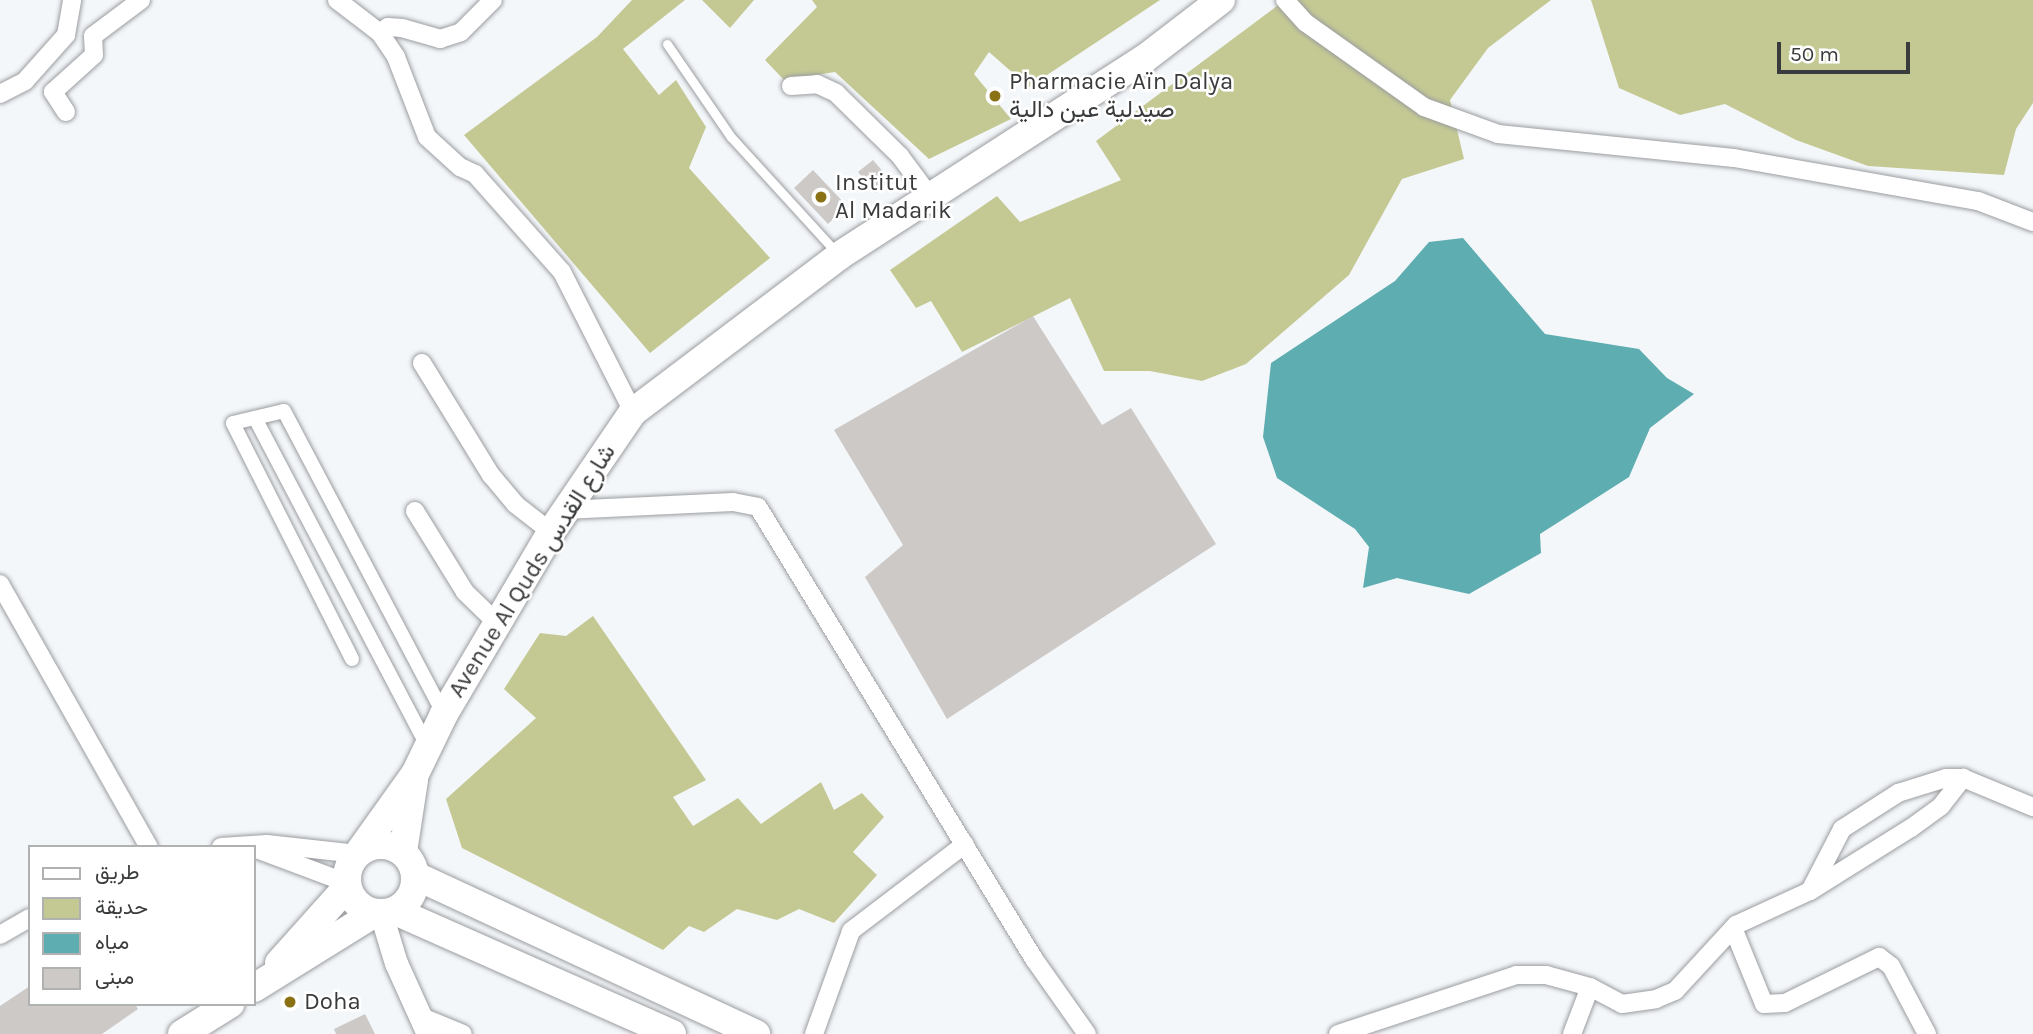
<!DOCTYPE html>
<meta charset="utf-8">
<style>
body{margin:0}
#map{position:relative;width:2033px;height:1034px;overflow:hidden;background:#f4f7fa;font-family:Karla,Vazirmatn,sans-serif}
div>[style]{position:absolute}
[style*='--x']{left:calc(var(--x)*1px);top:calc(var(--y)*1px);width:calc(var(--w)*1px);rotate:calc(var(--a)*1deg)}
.green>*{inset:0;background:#c4c994}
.water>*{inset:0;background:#5eadb1}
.building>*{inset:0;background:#cdc9c7}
.roads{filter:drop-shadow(0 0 2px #9b9da0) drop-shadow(0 0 2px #9b9da0)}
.service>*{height:9px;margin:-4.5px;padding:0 4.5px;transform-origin:4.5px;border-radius:4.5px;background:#fff}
.pedestrian>*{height:14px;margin:-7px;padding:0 7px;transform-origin:7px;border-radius:7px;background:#fff}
.minor>*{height:18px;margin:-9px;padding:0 9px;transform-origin:9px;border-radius:9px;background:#fff}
.tertiary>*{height:23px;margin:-11.5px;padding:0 11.5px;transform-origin:11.5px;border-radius:11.5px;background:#fff}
.primary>*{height:28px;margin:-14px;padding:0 14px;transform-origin:14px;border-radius:14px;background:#fff}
.primary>.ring{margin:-14px;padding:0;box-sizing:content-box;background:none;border:28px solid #fff;border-radius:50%}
.dots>*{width:19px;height:19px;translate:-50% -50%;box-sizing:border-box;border:4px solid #fff;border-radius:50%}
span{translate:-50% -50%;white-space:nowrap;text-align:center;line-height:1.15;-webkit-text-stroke:5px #fff;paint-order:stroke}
.poi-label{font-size:24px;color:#3a3b3c}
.left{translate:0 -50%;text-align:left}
.street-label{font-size:24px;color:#3a3b3c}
.legend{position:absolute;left:28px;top:845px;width:228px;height:161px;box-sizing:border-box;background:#fff;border:2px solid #b0b1b1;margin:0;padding:9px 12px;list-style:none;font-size:21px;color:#3a3b3c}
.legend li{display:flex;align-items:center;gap:14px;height:35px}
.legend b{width:35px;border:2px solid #b0b1b1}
.scale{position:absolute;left:1777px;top:42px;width:133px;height:32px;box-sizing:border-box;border:4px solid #3a3b3c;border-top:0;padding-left:9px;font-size:21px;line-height:24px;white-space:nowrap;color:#3a3b3c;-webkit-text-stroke:5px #fff;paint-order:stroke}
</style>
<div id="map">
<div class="green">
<i style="clip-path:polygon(632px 0,685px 0,623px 49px,659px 95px,676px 80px,706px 127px,689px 168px,770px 258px,650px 353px,464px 135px,597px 37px)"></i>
<i style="clip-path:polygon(702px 0,754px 0,730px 28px)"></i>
<i style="clip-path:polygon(812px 0,1160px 0,1029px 87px,989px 52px,974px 74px,1011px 119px,929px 159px,835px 72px,784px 80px,765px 60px,817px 7px)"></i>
<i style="clip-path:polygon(1285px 0,1551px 0,1488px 48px,1450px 100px,1464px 159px,1402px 179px,1349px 275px,1246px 364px,1202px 381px,1150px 371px,1104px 371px,1070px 298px,962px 352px,931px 301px,916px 308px,890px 270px,997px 196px,1020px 222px,1121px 180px,1096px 141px)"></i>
<i style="clip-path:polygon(1591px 0,2033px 0,2033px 103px,2016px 129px,2004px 175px,1868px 166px,1796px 140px,1725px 104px,1680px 115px,1619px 88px)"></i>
<i style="clip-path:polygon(593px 616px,706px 780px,673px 797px,693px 826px,738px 798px,761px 824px,821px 782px,834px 810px,862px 793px,884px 817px,853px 852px,877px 875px,834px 923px,799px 909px,777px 920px,737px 909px,704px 932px,689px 926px,663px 950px,462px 848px,446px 799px,536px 718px,504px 689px,540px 633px,566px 636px)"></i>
</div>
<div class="water">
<i style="clip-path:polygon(1463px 238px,1545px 334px,1639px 349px,1667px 378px,1694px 394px,1650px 428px,1629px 477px,1540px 534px,1541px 553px,1469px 594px,1397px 578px,1363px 588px,1369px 547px,1355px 529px,1277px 478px,1263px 437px,1271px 363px,1395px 281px,1429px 242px)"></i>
</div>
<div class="building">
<i style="clip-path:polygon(873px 160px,890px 180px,876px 193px,858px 172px)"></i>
<i style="clip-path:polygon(813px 170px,847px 206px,828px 224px,794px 188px)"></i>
<i style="clip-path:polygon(1033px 316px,1102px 425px,1131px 408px,1216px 544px,947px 719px,865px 577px,903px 545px,834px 430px)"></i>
<i style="clip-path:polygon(30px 986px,30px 1004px,135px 1004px,138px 1009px,102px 1034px,0 1034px,0 1006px)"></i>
<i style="clip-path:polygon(365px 1014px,375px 1034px,336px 1034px,334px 1029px)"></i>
</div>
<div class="roads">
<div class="service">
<i style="--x:667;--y:44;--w:113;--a:55.5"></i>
<i style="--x:731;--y:137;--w:159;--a:47.6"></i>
</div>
<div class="pedestrian">
<i style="--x:255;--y:418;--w:372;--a:62.3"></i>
<i style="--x:352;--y:659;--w:264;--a:-116.8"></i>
<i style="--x:233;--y:423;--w:52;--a:-13.2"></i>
<i style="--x:284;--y:411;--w:343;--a:62.2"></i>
</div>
<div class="minor">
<i style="--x:337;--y:0;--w:54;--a:37.5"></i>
<i style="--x:380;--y:33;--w:29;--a:56"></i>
<i style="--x:396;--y:57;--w:86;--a:68.8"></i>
<i style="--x:427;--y:137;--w:45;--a:42.3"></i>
<i style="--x:460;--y:167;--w:17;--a:25"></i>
<i style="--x:475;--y:174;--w:131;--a:48.4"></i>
<i style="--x:562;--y:272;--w:157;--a:63.1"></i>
<i style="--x:1285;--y:0;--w:31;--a:48"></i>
<i style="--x:1306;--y:23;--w:145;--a:35.4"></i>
<i style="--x:1424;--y:107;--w:79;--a:20"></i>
<i style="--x:1498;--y:134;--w:237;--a:5.8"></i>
<i style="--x:1734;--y:158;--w:248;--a:10"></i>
<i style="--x:1978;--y:201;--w:59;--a:20.9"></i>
<i style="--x:380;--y:33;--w:10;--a:-37"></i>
<i style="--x:388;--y:27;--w:14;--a:4"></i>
<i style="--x:402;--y:28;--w:40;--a:16"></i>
<i style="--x:440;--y:39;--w:22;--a:-18"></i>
<i style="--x:461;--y:32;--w:45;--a:-45"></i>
<i style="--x:791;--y:86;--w:26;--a:-4"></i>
<i style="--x:817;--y:84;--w:21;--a:25"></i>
<i style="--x:836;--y:93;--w:90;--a:44.5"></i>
<i style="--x:900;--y:156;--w:49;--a:53.4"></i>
<i style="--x:0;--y:94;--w:28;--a:-27"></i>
<i style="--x:25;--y:81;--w:62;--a:-48.3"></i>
<i style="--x:66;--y:35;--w:36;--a:-80"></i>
<i style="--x:66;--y:112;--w:24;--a:-123"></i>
<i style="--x:53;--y:92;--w:55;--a:-42.1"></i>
<i style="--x:94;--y:55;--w:19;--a:-93"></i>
<i style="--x:93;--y:36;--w:60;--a:-36.9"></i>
<i style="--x:422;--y:363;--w:132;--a:58.4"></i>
<i style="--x:491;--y:475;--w:38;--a:50"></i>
<i style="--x:515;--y:504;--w:46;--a:37.9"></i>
<i style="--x:564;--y:510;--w:169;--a:-2.7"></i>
<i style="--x:733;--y:502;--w:25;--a:11"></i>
<i style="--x:758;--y:507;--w:530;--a:58.59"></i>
<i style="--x:1034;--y:959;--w:92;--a:54.8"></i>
<i style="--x:415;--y:511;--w:95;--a:58.3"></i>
<i style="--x:465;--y:592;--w:46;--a:44.1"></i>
<i style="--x:0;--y:584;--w:302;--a:60.5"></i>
<i style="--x:221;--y:847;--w:46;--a:-3.7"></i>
<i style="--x:267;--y:844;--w:91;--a:6.3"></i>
<i style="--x:254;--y:848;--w:99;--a:20.6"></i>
<i style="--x:1810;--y:891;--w:119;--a:-32"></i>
<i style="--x:1911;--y:828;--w:37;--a:-36"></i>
<i style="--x:1941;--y:806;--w:36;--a:-52"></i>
<i style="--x:1733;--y:928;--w:82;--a:67.8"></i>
<i style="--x:1764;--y:1004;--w:21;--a:-3"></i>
<i style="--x:1785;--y:1003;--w:105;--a:-26.1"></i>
<i style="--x:1879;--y:957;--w:15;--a:37"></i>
<i style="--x:1891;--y:966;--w:77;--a:62.1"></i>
<i style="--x:0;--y:935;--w:34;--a:-30"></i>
<i style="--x:422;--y:1017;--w:44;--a:22.5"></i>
<i style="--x:814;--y:1034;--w:109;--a:-70.2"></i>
<i style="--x:851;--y:931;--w:143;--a:-37.3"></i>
<i style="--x:1338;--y:1034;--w:188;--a:-18.3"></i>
<i style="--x:1516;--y:975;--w:30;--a:0"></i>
<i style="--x:1546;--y:975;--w:46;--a:15.3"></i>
<i style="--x:1590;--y:987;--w:36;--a:28"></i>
<i style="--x:1622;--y:1004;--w:34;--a:-8"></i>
<i style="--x:1656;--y:999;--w:21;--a:-23"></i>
<i style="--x:1675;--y:991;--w:90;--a:-47.3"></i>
<i style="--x:1736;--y:925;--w:81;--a:-24.7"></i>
<i style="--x:1810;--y:891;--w:70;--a:-62.7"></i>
<i style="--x:1842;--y:829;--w:67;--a:-32.7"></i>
<i style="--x:1898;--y:793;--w:50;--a:-17.4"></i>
<i style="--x:1946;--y:778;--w:17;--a:0"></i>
<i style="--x:1963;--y:778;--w:76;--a:22.5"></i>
<i style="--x:1572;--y:1034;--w:50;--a:-69"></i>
</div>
<div class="tertiary">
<i style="--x:381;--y:914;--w:51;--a:73"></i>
<i style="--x:396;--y:963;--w:78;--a:65.7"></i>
</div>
<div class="primary">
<i class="ring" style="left:347px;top:845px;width:40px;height:40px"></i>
<i style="--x:360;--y:851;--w:95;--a:-54.5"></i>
<i style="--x:415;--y:774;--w:67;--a:-64.2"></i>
<i style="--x:444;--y:714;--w:211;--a:-59.5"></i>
<i style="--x:551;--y:532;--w:145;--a:-55.7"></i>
<i style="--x:633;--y:412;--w:258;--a:-37.1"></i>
<i style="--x:839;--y:256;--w:363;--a:-32.9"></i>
<i style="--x:1144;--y:59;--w:97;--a:-37.5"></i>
<i style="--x:403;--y:852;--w:73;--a:-81.3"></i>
<i style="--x:416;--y:876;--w:375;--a:24.9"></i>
<i style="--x:395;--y:911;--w:303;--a:23.9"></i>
<i style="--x:279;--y:963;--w:102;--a:-48.2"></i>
<i style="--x:254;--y:988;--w:142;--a:-31.8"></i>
<i style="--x:182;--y:1034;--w:57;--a:-32"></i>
</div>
</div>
<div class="dots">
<i style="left:995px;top:96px;background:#8a7113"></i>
<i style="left:821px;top:197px;background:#8a7113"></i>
<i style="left:290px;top:1002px;background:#8a7113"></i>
</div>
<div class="poi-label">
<span class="left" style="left:1009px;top:96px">Pharmacie Aïn Dalya<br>صيدلية عين دالية</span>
<span class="left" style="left:835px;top:197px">Institut<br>Al Madarik</span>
<span class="left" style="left:304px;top:1002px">Doha</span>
</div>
<div class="street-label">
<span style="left:532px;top:571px;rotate:-58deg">Avenue Al Quds شارع القدس</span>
</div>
<ul class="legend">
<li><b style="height:9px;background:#fff"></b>طريق</li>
<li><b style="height:19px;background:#c4c994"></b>حديقة</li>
<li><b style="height:19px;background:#5eadb1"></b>مياه</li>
<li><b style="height:19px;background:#cdc9c7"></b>مبنى</li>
</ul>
<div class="scale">50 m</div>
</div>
